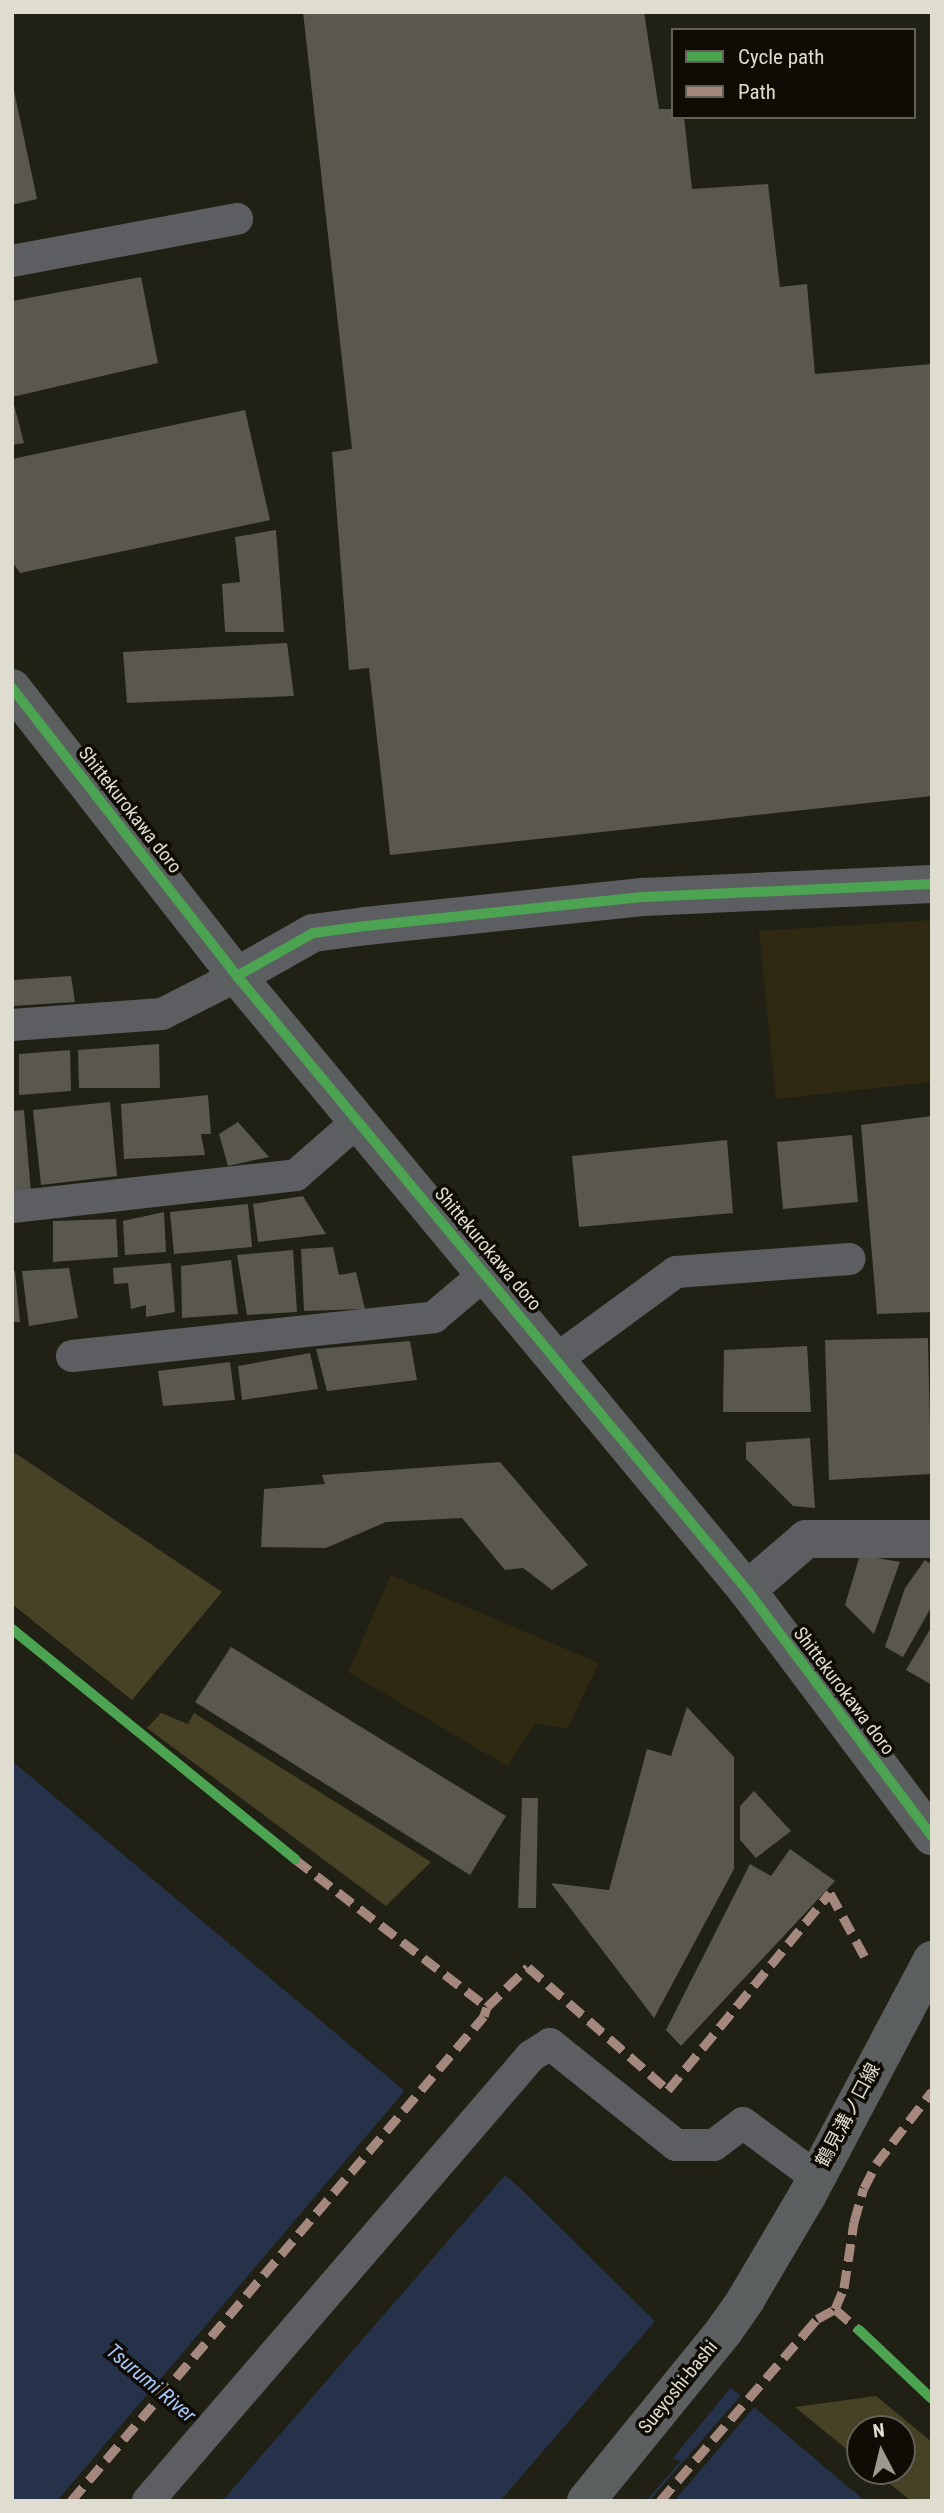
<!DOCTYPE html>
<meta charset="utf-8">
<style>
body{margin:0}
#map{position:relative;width:944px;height:2513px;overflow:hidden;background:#212015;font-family:"Roboto Condensed","Noto Sans JP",sans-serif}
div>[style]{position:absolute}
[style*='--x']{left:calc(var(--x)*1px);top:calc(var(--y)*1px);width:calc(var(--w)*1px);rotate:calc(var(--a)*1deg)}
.built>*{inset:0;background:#2e2910}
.green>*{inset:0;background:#474125}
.water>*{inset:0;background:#25324a}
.pier>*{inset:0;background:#212015}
.building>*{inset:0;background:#59574e}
.service>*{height:32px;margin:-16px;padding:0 16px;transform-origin:16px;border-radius:16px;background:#5c5e61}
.minor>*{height:38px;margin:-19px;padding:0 19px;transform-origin:19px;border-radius:19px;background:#5c5e61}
.primary>*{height:38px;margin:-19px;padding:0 19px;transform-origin:19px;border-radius:19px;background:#5c5f5f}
.quiet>*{height:9px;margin-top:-4.5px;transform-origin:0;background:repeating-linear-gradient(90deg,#a5887d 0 18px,transparent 0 27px)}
.cycleway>*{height:10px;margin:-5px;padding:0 5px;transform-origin:5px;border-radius:5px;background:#4ca352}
span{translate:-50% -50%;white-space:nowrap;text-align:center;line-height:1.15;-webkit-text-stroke:7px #0e0c05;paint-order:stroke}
.street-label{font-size:19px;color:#dfdcd0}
.water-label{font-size:21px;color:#a9c6fc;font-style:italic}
.frame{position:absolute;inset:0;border:14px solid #dfdcd0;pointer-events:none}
.legend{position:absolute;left:671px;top:28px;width:245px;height:91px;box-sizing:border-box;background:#0e0c05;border:2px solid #625f56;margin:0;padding:9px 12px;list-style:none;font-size:21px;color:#dfdcd0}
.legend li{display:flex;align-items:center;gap:14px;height:35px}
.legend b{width:35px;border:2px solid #625f56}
.north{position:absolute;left:846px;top:2415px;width:70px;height:70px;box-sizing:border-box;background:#0e0c05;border:2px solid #625f56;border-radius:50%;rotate:353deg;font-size:19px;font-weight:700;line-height:28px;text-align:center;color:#dfdcd0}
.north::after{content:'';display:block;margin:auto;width:24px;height:32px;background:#9c9a8f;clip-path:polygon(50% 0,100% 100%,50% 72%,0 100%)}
</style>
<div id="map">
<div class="built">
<i style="clip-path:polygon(932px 920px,932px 1082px,776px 1099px,759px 931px)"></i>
<i style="clip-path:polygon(391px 1575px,599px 1663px,567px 1729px,536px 1723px,507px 1766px,348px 1672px)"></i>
</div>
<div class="green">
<i style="clip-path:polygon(12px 1451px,222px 1592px,132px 1700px,12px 1604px)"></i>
<i style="clip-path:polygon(161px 1713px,188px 1724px,194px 1713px,431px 1862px,386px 1906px,147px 1728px)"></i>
<i style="clip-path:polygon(876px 2396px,932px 2442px,932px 2501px,911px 2501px,874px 2471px,902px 2471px,902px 2429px,860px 2429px,860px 2460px,795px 2407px)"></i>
</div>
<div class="water">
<i style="clip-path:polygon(12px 1761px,521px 2189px,671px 2337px,865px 2501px,12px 2501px)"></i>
</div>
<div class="pier">
<i style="clip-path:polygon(407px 2088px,507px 2173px,222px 2501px,57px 2501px)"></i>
<i style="clip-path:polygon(657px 2319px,733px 2385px,672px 2459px,681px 2461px,646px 2501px,500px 2501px)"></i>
<i style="clip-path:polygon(743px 2393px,756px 2405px,674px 2501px,649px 2501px)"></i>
</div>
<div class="building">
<i style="clip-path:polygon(303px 12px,644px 12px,659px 109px,673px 109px,673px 117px,684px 117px,692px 189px,768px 184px,780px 287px,807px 284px,815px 374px,932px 364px,932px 796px,390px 855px,369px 668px,349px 670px,332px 452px,352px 449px)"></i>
<i style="clip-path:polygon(13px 86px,37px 199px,12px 205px,12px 87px)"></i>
<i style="clip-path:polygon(141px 277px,158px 363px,12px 397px,12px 301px)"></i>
<i style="clip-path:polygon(12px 397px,24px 443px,12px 445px)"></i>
<i style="clip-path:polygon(245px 410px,270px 520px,20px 573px,12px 562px,12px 459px)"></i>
<i style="clip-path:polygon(276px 530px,284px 632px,225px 632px,222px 584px,240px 582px,235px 537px)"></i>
<i style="clip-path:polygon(287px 643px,294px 696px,127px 703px,123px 652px)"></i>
<i style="clip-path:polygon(71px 976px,75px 1002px,12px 1006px,12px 980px)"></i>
<i style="clip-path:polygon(159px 1044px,160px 1088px,79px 1088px,78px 1050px)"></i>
<i style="clip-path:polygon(70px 1050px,71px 1091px,19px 1095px,19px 1054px)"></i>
<i style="clip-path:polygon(208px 1095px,211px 1134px,201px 1134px,205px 1155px,124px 1159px,121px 1104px)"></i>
<i style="clip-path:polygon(110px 1102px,117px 1176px,41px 1185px,33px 1110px)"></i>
<i style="clip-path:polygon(24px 1110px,31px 1193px,12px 1195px,12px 1111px)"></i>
<i style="clip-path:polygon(932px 1116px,932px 1312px,877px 1314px,861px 1125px)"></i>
<i style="clip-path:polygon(238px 1122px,269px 1157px,228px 1166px,219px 1134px)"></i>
<i style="clip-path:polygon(852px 1135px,858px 1202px,783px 1209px,777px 1142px)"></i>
<i style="clip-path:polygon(727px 1140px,733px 1213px,579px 1227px,572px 1156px)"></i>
<i style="clip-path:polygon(303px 1196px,326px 1234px,258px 1242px,253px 1204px)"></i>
<i style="clip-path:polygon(248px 1204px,252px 1247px,174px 1254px,170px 1212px)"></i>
<i style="clip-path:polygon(164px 1212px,166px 1252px,125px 1255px,123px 1221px)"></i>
<i style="clip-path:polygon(116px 1219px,118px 1257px,53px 1262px,53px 1221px)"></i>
<i style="clip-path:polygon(333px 1247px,339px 1275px,356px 1272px,365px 1309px,304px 1311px,301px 1249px)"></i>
<i style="clip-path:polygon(293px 1250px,297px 1312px,247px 1315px,237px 1255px)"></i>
<i style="clip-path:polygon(231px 1260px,238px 1314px,182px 1318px,181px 1266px)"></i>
<i style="clip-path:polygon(171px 1263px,175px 1312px,146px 1317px,146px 1305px,131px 1309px,128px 1283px,114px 1284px,113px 1268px)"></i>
<i style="clip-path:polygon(69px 1268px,78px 1318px,29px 1326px,22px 1271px)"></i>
<i style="clip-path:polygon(12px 1271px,15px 1271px,20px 1322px,12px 1322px)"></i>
<i style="clip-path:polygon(928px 1338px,931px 1474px,829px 1480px,825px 1340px)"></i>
<i style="clip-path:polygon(410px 1341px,417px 1380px,327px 1391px,316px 1349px)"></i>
<i style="clip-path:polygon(807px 1346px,811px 1412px,723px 1412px,724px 1350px)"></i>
<i style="clip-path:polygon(310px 1353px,318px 1389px,242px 1400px,238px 1366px)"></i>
<i style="clip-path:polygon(230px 1362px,235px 1400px,163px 1406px,158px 1371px)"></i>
<i style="clip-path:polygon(810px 1438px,815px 1508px,793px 1506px,746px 1459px,746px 1442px)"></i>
<i style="clip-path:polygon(500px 1462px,588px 1565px,552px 1590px,523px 1568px,505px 1570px,462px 1518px,386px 1522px,326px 1548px,261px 1547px,264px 1489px,325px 1484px,322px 1475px)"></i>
<i style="clip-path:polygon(860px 1555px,900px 1562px,874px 1634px,845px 1605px)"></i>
<i style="clip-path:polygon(925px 1560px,932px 1565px,932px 1606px,903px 1657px,885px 1647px,905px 1588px)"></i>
<i style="clip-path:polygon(932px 1626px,932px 1685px,906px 1670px)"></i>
<i style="clip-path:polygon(231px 1647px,506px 1816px,470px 1875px,195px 1702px)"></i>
<i style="clip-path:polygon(687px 1707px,734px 1757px,734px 1869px,654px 2018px,551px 1883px,609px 1890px,647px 1749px,671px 1756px)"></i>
<i style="clip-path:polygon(754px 1791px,791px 1831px,756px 1858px,740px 1840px,740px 1806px)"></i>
<i style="clip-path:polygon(522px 1798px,538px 1798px,536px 1908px,518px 1908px)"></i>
<i style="clip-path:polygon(790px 1849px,835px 1881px,681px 2046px,666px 2030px,750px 1864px,771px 1876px)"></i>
</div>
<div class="service">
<i style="--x:12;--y:261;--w:229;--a:-10.6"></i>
<i style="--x:12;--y:1025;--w:150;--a:-4.2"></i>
<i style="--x:162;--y:1014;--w:84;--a:-26.9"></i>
<i style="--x:12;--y:1207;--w:286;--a:-6.4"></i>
<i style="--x:296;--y:1175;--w:84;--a:-41.1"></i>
<i style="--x:72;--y:1356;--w:364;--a:-6.1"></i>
<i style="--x:434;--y:1317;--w:68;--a:-40.2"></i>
<i style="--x:557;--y:1359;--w:147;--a:-36.2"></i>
<i style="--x:676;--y:1272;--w:174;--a:-4.3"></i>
<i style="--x:148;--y:2501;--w:587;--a:-49.28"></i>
<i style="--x:531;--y:2056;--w:22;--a:-32"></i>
<i style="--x:550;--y:2044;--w:161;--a:38.7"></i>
<i style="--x:676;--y:2145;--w:38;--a:0"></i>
<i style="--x:714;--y:2145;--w:36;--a:-37"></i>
<i style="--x:743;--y:2123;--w:91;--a:36.5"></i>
</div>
<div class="minor">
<i style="--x:237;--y:976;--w:87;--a:-29.5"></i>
<i style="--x:313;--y:933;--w:53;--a:-7.5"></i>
<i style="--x:366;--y:926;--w:280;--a:-6"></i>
<i style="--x:644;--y:897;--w:288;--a:-2.6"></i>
<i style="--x:747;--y:1590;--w:78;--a:-40.8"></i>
<i style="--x:806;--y:1539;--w:126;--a:0"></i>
</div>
<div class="primary">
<i style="--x:12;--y:688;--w:365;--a:52"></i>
<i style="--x:237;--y:976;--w:798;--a:50.29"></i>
<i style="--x:747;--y:1590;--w:308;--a:53.1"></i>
<i style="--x:586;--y:2501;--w:219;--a:-50.9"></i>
<i style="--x:724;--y:2331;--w:39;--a:-55"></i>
<i style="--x:746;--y:2299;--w:122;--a:-59.4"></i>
<i style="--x:808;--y:2194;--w:265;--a:-62.1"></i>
</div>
<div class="quiet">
<i style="--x:295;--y:1859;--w:242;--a:37.6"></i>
<i style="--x:487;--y:2007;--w:57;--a:-44.3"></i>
<i style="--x:528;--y:1967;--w:186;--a:41.3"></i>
<i style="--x:668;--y:2090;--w:255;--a:-50.6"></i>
<i style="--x:830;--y:1893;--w:75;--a:61.4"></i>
<i style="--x:835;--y:2309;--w:32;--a:41"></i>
<i style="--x:71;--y:2501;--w:637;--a:-49.58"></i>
<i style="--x:484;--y:2016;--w:9;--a:-72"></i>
<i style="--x:660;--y:2501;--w:221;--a:-49.2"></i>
<i style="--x:804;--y:2334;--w:20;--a:-49"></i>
<i style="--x:817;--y:2319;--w:21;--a:-29"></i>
<i style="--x:835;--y:2309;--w:23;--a:-67"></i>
<i style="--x:844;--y:2288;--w:67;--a:-81.4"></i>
<i style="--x:854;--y:2222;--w:35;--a:-74"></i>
<i style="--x:864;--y:2188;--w:27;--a:-63"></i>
<i style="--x:876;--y:2164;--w:92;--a:-52.5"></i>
</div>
<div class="cycleway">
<i style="--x:12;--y:688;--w:365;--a:52"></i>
<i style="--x:237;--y:976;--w:798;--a:50.29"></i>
<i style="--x:747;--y:1590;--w:308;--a:53.1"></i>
<i style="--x:237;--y:976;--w:87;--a:-29.5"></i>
<i style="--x:313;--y:933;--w:53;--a:-7.5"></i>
<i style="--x:366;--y:926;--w:280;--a:-6"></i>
<i style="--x:644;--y:897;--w:288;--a:-2.6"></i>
<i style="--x:12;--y:1629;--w:365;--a:39.1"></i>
<i style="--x:859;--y:2330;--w:100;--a:43.4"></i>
</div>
<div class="street-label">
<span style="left:130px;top:810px;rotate:52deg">Shittekurokawa doro</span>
<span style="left:488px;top:1249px;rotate:50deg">Shittekurokawa doro</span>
<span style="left:844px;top:1691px;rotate:53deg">Shittekurokawa doro</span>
<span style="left:848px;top:2115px;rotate:-62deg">鶴見溝ノ口線</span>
<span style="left:678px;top:2387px;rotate:-51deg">Sueyoshi-bashi</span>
</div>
<div class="water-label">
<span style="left:151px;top:2383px;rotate:40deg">Tsurumi River</span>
</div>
<div class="frame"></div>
<ul class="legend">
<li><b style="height:9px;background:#4ca352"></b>Cycle path</li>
<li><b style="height:9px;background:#a5887d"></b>Path</li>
</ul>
<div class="north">N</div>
</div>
